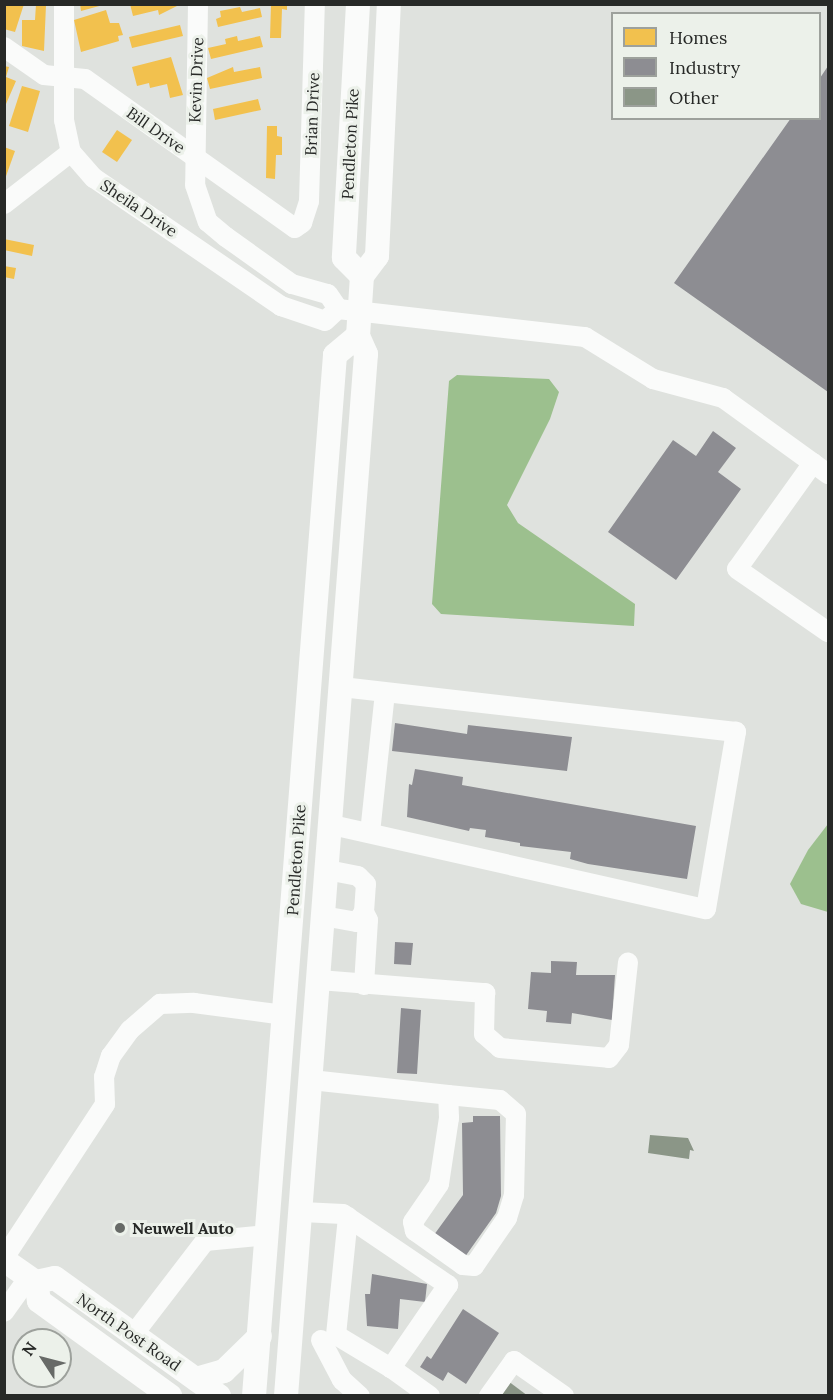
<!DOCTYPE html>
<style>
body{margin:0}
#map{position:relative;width:833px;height:1400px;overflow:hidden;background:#dfe2de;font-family:Lora,serif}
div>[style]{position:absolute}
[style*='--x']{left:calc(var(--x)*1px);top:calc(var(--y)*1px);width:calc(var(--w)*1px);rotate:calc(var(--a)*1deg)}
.water>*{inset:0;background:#9cc08e}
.homes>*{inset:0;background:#f2c14e}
.industry>*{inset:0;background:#8d8d92}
.building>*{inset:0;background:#8b9687}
.minor>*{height:20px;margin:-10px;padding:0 10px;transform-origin:10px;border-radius:10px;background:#fafbfa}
.major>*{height:24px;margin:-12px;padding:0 12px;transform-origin:12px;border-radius:12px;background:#fafbfa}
.dots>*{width:16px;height:16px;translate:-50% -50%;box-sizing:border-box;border:3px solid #ecf1ea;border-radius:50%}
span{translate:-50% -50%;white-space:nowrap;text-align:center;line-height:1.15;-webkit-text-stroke:6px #ecf1ea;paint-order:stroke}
.street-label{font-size:16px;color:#272927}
.poi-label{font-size:16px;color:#272927;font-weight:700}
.left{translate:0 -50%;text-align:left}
.frame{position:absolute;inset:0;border:6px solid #272927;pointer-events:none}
.legend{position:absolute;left:611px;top:12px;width:210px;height:108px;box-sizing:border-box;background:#ecf1ea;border:2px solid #9da19c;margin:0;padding:8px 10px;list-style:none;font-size:18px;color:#272927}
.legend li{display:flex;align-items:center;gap:12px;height:30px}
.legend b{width:30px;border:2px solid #9da19c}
.north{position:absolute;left:12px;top:1328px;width:60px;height:60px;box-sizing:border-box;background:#ecf1ea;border:2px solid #9da19c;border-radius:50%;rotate:306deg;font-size:16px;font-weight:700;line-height:24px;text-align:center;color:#272927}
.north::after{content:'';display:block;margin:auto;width:21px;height:27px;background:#676a67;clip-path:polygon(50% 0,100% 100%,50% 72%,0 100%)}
</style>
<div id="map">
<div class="water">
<i style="clip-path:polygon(457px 375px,549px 379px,559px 392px,550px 419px,507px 505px,518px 523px,635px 604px,634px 626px,441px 614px,432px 604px,449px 381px)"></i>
<i style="clip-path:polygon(828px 824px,828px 912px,801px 904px,790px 884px,808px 850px)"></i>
</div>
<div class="homes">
<i style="clip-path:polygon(4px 4px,24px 4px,15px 32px,4px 29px)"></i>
<i style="clip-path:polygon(36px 4px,46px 5px,44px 51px,22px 46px,22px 20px,35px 20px)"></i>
<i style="clip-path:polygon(80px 4px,103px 4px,103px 5px,81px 11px)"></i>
<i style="clip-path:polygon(130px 4px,178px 4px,179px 5px,159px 15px,158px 10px,133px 16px)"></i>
<i style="clip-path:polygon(271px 4px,287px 4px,287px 10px,282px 9px,281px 38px,270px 38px)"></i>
<i style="clip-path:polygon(240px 7px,242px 12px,260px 8px,262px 17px,218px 27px,216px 19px,221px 17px,220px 11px)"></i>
<i style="clip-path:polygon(106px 10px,110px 23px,119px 23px,123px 35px,118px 36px,119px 41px,81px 52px,74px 20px)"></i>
<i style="clip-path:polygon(180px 25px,183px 36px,132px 48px,129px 37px)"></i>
<i style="clip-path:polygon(237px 36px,238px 41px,260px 36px,263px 47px,211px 59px,208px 48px,226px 44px,225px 39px)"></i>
<i style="clip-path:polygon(171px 57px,183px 95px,170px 98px,167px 84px,150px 88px,149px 83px,137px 86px,132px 67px)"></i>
<i style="clip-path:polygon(4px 66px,9px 67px,6px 77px,16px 81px,6px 104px)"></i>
<i style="clip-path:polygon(233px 67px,234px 72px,260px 67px,262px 78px,210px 89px,207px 78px)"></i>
<i style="clip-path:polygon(22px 86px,40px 91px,28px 132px,9px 126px)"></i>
<i style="clip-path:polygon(258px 99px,261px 110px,215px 120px,213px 109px)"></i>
<i style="clip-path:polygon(267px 126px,277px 126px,277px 136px,282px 137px,282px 155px,276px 155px,275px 179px,266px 178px)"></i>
<i style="clip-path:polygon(117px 130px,132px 140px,117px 162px,102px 152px)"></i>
<i style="clip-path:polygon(4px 147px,15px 151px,5px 179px,4px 179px)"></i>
<i style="clip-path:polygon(4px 239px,34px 245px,32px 256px,4px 250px)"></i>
<i style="clip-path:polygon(4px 266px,16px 268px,14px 279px,4px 277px)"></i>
</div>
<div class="industry">
<i style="clip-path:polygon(828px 66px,828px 392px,674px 283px,791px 118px,820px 118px,820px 78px)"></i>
<i style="clip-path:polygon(713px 431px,736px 448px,718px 472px,741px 489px,676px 580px,608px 532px,673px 440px,696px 456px)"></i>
<i style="clip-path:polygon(395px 723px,467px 734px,468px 725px,572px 737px,567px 771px,392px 751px)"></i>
<i style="clip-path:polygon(415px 769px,463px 777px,462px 785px,696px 826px,687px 879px,588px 864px,570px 859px,571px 852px,520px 846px,520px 843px,485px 837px,486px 830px,470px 828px,469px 831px,407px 817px,409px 784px,412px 785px)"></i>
<i style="clip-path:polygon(395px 942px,413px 943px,411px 965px,394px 964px)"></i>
<i style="clip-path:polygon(551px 961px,577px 962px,576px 975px,615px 975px,612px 1020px,572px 1013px,571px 1024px,546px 1022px,547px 1011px,528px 1009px,531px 972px,551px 973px)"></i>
<i style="clip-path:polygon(401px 1008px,421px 1010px,417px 1074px,397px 1073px)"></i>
<i style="clip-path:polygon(473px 1116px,500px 1116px,501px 1196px,496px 1213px,462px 1261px,431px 1239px,463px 1195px,462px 1123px,473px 1122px)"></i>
<i style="clip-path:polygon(372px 1274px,427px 1284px,425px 1302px,400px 1299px,398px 1329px,367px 1326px,365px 1294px,370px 1294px)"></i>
<i style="clip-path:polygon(463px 1309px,499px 1333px,466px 1384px,448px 1372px,443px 1381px,420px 1367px,427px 1356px,431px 1359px)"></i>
</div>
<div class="building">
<i style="clip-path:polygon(650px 1135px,688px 1138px,694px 1151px,690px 1150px,689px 1159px,648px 1153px)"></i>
<i style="clip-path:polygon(508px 1381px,528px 1396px,498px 1396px)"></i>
</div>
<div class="minor">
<i style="--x:64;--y:4;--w:116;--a:90"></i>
<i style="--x:64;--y:120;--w:33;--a:78"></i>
<i style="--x:71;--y:152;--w:35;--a:49"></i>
<i style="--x:94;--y:178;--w:227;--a:34.4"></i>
<i style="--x:281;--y:306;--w:46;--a:18.8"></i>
<i style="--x:325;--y:321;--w:18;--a:-43"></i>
<i style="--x:198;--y:4;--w:181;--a:90.9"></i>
<i style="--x:195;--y:185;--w:39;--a:71"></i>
<i style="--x:208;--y:222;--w:23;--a:40"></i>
<i style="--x:226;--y:237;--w:81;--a:35.5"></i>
<i style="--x:292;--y:284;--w:37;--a:16"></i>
<i style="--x:328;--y:294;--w:18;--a:56"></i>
<i style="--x:338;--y:309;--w:249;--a:6.5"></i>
<i style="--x:585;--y:337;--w:80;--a:31.7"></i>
<i style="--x:653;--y:379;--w:73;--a:15.2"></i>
<i style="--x:723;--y:398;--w:130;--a:35.9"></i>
<i style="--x:4;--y:47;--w:49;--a:35"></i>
<i style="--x:44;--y:75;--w:41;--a:5.6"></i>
<i style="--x:85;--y:79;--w:257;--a:35.4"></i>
<i style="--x:295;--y:228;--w:9;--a:-36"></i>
<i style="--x:302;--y:223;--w:23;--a:-72"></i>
<i style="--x:309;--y:201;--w:197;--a:-88.3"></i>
<i style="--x:4;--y:204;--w:85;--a:-37.8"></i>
<i style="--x:813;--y:463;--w:130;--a:125.6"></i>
<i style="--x:737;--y:569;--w:111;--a:34.7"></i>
<i style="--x:332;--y:825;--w:383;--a:12.7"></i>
<i style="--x:706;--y:909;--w:180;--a:-80.4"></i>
<i style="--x:736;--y:732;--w:397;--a:-173.5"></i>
<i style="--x:370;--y:833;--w:141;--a:-83.9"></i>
<i style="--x:323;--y:916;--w:35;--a:10"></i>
<i style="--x:357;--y:922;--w:12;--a:-55"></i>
<i style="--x:364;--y:912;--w:28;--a:-86"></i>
<i style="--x:366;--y:884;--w:11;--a:-135"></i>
<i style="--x:358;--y:876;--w:32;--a:-169"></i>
<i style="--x:319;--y:980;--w:167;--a:4.5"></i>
<i style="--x:485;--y:993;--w:41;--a:91.4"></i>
<i style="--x:484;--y:1034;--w:21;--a:41"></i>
<i style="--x:500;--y:1048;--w:109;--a:5.2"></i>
<i style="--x:609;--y:1058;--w:16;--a:-52"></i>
<i style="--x:619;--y:1045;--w:83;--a:-83.8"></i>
<i style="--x:364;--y:985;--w:65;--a:-86.5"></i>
<i style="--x:368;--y:920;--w:9;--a:-117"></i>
<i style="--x:311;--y:1080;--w:138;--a:6.2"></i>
<i style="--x:448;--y:1095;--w:52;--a:5.5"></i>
<i style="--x:500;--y:1100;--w:21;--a:41"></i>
<i style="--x:516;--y:1114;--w:81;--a:91.4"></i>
<i style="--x:514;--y:1195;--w:24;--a:107"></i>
<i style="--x:507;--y:1218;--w:58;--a:124.5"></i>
<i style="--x:474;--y:1266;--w:11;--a:-175"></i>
<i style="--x:463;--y:1265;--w:59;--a:-144.7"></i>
<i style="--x:415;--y:1231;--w:9;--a:-103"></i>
<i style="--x:413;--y:1222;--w:46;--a:-55.6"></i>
<i style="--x:439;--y:1184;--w:67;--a:-81.4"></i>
<i style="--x:449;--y:1118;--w:23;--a:-92"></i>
<i style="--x:302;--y:1212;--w:41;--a:2.8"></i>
<i style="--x:343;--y:1214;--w:127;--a:34.1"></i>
<i style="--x:448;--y:1285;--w:101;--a:124.5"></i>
<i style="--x:391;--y:1368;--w:48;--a:35.7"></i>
<i style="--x:348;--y:1217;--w:119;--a:95.8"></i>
<i style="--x:336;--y:1335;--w:64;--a:31"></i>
<i style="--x:4;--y:1258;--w:184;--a:-56.7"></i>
<i style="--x:105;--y:1104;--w:27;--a:-92"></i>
<i style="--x:104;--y:1077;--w:22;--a:-72"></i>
<i style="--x:111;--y:1056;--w:32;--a:-54"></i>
<i style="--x:130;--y:1030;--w:40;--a:-41"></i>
<i style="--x:160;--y:1004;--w:34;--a:-2"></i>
<i style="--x:194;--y:1003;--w:91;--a:7.6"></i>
<i style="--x:4;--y:1312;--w:43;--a:-54.5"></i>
<i style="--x:133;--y:1335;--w:118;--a:-52.5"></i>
<i style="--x:205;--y:1241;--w:62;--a:-5.5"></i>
<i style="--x:321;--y:1340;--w:45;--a:62.3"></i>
<i style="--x:342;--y:1380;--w:24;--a:42"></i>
<i style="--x:489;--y:1396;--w:43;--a:-54.5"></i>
<i style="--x:514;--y:1361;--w:61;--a:35"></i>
</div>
<div class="major">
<i style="--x:358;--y:4;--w:254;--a:93.2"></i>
<i style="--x:344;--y:258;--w:25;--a:45"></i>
<i style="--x:4;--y:1260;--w:39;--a:35"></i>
<i style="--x:36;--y:1282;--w:19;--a:81"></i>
<i style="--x:39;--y:1301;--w:162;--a:35.9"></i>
<i style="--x:36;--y:1282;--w:19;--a:-12"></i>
<i style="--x:55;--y:1278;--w:202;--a:35.7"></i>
<i style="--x:196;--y:1379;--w:29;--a:-16"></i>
<i style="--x:224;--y:1371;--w:50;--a:-44.2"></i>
<i style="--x:254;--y:1396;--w:1044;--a:-85.55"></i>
<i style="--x:335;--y:355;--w:30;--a:-40"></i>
<i style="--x:286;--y:1396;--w:1045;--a:-85.61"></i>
<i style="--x:366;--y:354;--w:20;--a:-114"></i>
<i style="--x:358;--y:336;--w:60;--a:-86.2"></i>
<i style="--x:362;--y:276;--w:25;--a:-53"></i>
<i style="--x:377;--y:256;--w:252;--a:-87.3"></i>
</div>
<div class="dots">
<i style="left:120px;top:1228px;background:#676a67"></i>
</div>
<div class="street-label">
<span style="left:196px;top:80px;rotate:-88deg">Kevin Drive</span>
<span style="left:312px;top:114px;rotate:-88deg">Brian Drive</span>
<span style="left:156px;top:130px;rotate:35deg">Bill Drive</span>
<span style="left:350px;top:144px;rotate:-87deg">Pendleton Pike</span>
<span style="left:139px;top:208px;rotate:34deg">Sheila Drive</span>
<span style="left:296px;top:860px;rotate:-86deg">Pendleton Pike</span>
<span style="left:129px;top:1332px;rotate:35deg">North Post Road</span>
</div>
<div class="poi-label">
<span class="left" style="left:132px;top:1228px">Neuwell Auto</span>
</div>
<div class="frame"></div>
<ul class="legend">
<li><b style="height:16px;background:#f2c14e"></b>Homes</li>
<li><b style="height:16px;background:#8d8d92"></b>Industry</li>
<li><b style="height:16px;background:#8b9687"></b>Other</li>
</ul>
<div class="north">N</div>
</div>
